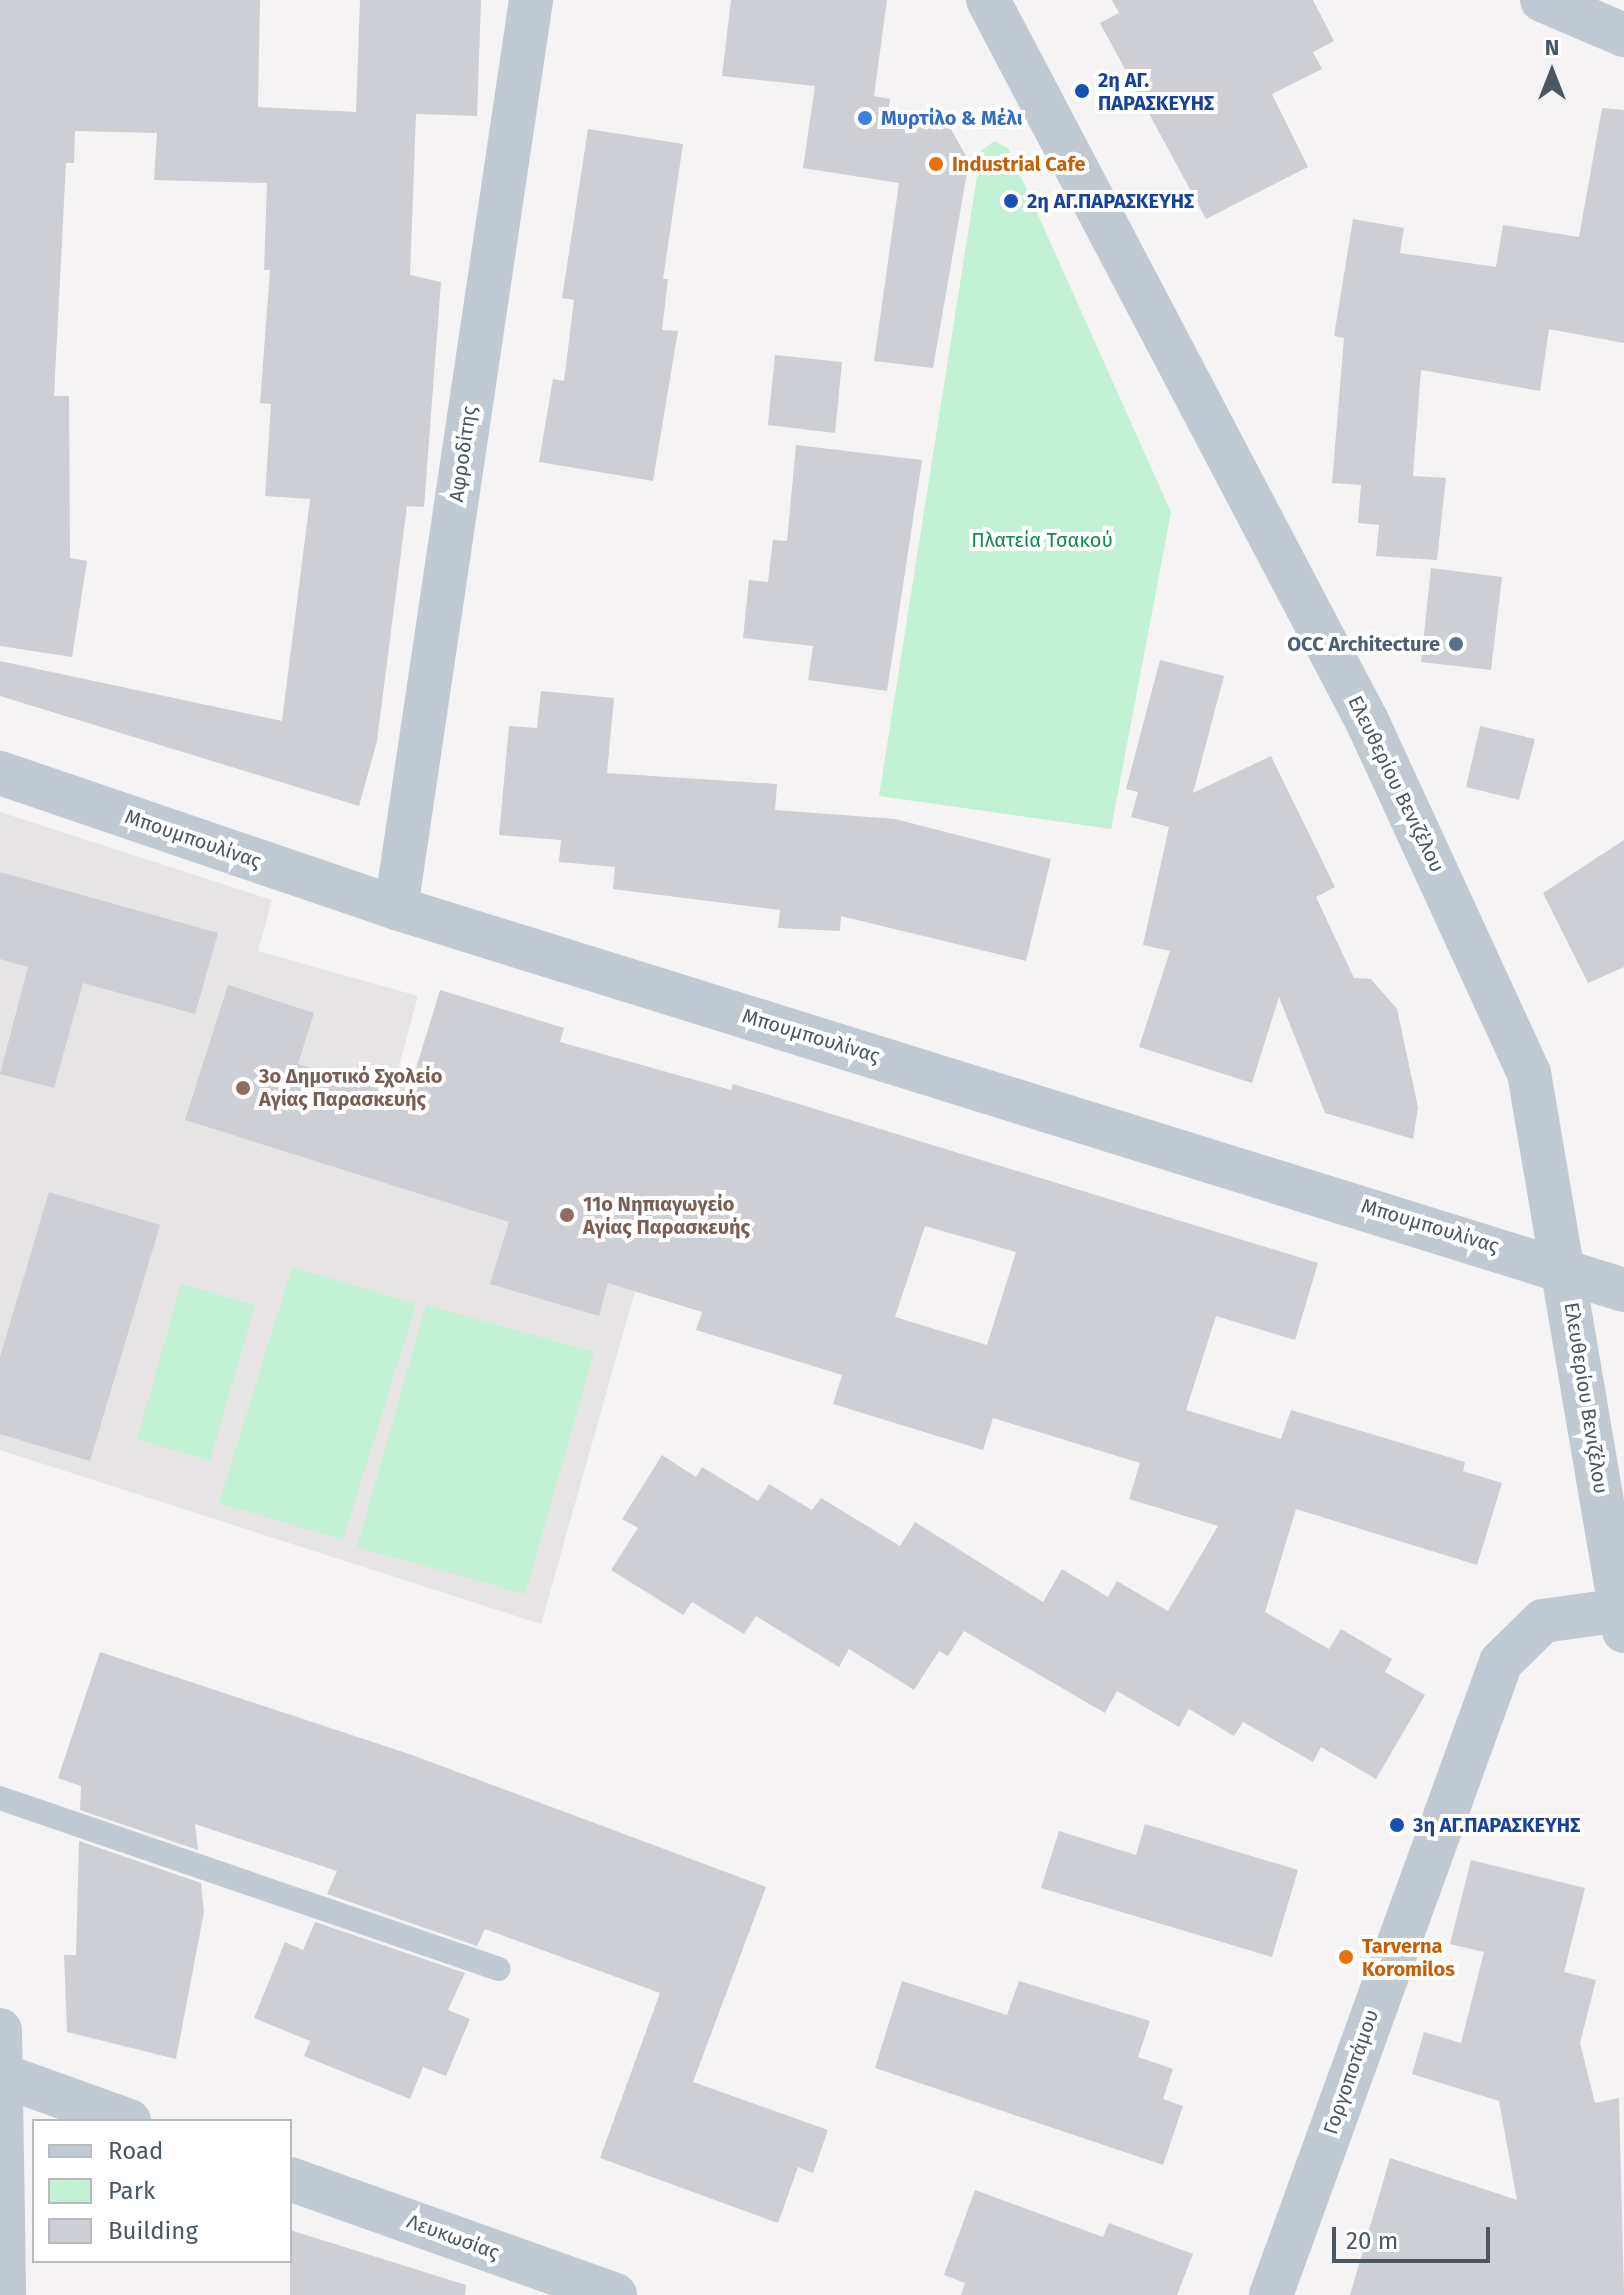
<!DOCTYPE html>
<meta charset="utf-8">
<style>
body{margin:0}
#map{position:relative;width:1624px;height:2295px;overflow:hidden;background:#f5f3f3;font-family:"Fira Sans",sans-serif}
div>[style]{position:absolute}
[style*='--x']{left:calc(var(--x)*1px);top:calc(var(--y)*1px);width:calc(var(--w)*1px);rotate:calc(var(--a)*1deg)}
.education>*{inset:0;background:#e6e4e5}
.green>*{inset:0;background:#c3f1d5}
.building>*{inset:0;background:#cdcfd5}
.service>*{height:24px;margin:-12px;padding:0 12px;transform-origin:12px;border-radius:12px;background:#c1cad2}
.minor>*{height:44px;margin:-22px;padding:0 22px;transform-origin:22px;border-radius:22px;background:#c1cad2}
.tertiary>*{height:44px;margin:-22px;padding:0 22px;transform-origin:22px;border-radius:22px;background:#c1cad2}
.dots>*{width:22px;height:22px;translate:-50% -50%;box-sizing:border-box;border:4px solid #fff;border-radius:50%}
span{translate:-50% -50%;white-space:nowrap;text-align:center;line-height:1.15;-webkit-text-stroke:8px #fff;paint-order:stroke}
.transit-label{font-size:20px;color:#164399;font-weight:700}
.left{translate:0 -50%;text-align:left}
.shop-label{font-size:20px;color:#366cbe;font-weight:700}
.food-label{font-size:20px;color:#c56008;font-weight:700}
.street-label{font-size:20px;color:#4a5661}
.park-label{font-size:20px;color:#17864f}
.service-label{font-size:20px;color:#4e5e75;font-weight:700}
.right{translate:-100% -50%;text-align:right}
.education-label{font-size:20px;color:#785e54;font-weight:700}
.legend{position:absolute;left:32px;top:2119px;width:260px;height:144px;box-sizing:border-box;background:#fff;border:2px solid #b7bbc0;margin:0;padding:10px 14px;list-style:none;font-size:24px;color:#4a5661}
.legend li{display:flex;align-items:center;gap:16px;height:40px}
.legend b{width:40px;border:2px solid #b7bbc0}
.north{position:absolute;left:1512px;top:32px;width:80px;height:80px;-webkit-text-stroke:6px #fff;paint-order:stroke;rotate:0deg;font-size:22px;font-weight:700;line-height:32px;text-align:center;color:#4a5661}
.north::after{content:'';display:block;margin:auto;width:28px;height:36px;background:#4a5661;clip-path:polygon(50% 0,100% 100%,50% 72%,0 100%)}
.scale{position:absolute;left:1332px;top:2227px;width:158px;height:36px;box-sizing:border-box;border:4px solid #4a5661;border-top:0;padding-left:10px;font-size:24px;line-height:28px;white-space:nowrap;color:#4a5661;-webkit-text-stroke:6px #fff;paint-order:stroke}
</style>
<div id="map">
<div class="education">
<i style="clip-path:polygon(0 812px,272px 900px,258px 951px,418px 996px,399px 1066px,673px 1157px,541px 1624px,0 1450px)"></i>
</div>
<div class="green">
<i style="clip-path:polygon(994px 141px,1008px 148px,1171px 512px,1111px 829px,879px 796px,981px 151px)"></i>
<i style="clip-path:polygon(292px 1267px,416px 1304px,343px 1540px,219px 1503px)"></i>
<i style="clip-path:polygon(181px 1284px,255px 1305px,210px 1461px,137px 1439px)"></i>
<i style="clip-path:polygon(426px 1305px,594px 1352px,525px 1594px,357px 1547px)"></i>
</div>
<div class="building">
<i style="clip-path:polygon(0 0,260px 0,258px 107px,356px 112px,360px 0,481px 0,477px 116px,416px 114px,410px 275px,441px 282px,424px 507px,407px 506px,377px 741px,359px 806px,0 696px,0 661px,282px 721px,310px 499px,265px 496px,271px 404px,260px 403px,270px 270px,264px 270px,267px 183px,154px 180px,157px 133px,75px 131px,74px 163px,66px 163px,54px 396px,69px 396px,70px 558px,87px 561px,72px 657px,0 646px)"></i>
<i style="clip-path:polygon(731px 0,887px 0,874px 96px,890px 99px,888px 112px,945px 119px,969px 161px,933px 368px,874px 361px,899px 183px,803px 168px,815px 86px,722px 76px)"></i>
<i style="clip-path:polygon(1112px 0,1313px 0,1334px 41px,1313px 52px,1322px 69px,1272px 94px,1308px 167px,1206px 219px,1100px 23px,1119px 13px)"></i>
<i style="clip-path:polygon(1602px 108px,1624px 110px,1624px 343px,1549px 329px,1540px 391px,1421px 370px,1413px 476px,1446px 478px,1437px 560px,1376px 556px,1379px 525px,1358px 523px,1361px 485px,1332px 483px,1344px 338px,1334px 336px,1353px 219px,1404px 228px,1400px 253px,1496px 267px,1503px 225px,1579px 237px)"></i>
<i style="clip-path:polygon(588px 129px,683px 144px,663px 279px,668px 279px,662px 330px,678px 331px,653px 481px,539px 462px,553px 379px,564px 381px,574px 300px,562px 298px)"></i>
<i style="clip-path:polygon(775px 355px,842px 362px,835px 433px,768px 425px)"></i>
<i style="clip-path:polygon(796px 445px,922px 460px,887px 691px,808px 680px,813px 646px,743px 638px,749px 580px,768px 582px,773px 540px,787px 541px)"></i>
<i style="clip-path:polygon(1431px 568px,1502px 577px,1491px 670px,1421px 662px)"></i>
<i style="clip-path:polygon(1160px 660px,1224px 676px,1193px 793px,1271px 756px,1335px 887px,1316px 897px,1354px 978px,1371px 979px,1397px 1009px,1418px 1107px,1413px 1139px,1325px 1113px,1279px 997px,1252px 1083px,1139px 1047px,1170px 951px,1143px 945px,1169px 827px,1131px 817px,1138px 792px,1126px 789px)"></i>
<i style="clip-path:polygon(541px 691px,614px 698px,607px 773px,777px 784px,775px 810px,895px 819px,1051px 859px,1026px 961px,841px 916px,840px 931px,778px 928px,780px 910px,613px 889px,615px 867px,559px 862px,561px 840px,499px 835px,509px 726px,537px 728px)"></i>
<i style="clip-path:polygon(1480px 726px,1535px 739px,1519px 800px,1466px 787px)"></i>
<i style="clip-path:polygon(1624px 840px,1624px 967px,1588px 983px,1543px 893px)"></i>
<i style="clip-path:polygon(0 872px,218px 933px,195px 1014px,83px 983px,54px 1088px,0 1074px,28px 967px,0 959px)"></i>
<i style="clip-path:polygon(evenodd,228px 985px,314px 1013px,298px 1064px,407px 1098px,440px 990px,564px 1028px,560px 1042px,731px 1090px,733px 1084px,1318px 1263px,1295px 1340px,1216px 1316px,1186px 1410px,1281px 1439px,1291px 1410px,1465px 1462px,1463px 1471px,1502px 1483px,1477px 1565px,1296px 1509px,1265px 1612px,1329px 1649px,1341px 1629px,1392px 1659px,1385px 1672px,1425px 1695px,1376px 1779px,1321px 1747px,1313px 1762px,1243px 1722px,1234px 1736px,1189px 1709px,1179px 1727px,1117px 1691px,1105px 1713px,964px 1631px,948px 1656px,939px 1651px,914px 1690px,849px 1649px,839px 1667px,756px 1616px,744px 1634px,692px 1602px,683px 1615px,611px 1570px,638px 1528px,622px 1519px,662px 1455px,696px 1477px,702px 1467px,758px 1501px,769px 1484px,812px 1510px,821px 1498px,900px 1546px,915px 1522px,1043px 1602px,1062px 1569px,1108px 1597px,1117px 1581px,1168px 1611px,1218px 1526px,1129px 1499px,1140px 1463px,993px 1418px,983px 1450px,833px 1404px,842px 1375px,696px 1330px,702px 1312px,608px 1283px,599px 1316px,490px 1284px,509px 1222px,185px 1120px,228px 985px,925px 1226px,1016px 1252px,987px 1345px,895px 1317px,925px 1226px)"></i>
<i style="clip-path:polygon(49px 1192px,160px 1225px,90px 1461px,0 1434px,0 1357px)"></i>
<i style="clip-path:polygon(100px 1652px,412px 1755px,766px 1887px,693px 2082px,828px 2130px,813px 2173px,798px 2167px,778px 2223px,600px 2158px,660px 1993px,485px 1929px,477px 1946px,327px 1894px,337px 1871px,195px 1824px,198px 1850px,80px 1810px,81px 1786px,58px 1778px)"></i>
<i style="clip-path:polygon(1145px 1824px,1298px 1870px,1272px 1957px,1041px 1888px,1059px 1831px,1136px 1855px)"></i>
<i style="clip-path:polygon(79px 1841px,201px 1883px,204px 1912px,176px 2059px,67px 2032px,64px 1955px,76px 1955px)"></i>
<i style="clip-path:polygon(1471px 1860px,1585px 1888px,1564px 1972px,1596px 1980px,1580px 2043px,1595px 2103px,1619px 2098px,1624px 2295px,1350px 2295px,1390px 2158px,1517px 2200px,1499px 2101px,1412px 2074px,1424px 2032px,1461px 2043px,1484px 1952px,1450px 1944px)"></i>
<i style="clip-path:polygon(315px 1922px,465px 1973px,448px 2010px,470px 2019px,446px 2076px,423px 2067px,410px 2099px,304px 2056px,310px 2041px,254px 2018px,285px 1942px,303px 1950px)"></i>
<i style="clip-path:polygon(902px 1981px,1007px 2015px,1019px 1981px,1150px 2021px,1138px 2057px,1173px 2069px,1163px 2099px,1183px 2106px,1163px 2165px,875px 2068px)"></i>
<i style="clip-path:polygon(975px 2190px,1103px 2237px,1109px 2223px,1193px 2254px,1177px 2295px,961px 2295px,965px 2283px,944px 2275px)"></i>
<i style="clip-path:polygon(290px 2230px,466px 2285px,465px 2295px,290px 2295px)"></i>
</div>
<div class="service">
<i style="--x:0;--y:1798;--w:527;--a:18.92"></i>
</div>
<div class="minor">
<i style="--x:0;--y:773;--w:418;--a:18.8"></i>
<i style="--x:396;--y:908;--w:1286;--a:17.28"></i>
<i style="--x:396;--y:908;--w:918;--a:-81.54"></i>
<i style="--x:0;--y:2030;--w:265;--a:89.1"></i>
<i style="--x:4;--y:2076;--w:133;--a:19.8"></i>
<i style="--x:290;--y:2179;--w:345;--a:19.6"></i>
<i style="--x:1271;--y:2295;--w:673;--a:-70.03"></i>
<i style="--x:1501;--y:1662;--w:59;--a:-44.3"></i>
<i style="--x:1543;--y:1621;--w:79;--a:-8"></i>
</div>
<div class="tertiary">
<i style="--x:988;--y:0;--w:815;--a:62.27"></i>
<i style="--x:1367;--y:721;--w:387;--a:65.3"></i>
<i style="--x:1529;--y:1073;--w:566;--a:80.34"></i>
<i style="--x:1542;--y:0;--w:89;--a:23.1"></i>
</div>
<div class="dots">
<i style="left:1082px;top:91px;background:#1a4fb4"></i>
<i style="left:865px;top:118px;background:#3f7fe0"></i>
<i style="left:936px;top:164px;background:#e8710a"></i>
<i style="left:1011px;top:201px;background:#1a4fb4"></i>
<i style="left:1456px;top:644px;background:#5c6f8a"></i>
<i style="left:243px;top:1088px;background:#8d6e63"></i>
<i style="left:567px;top:1215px;background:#8d6e63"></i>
<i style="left:1397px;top:1825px;background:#1a4fb4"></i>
<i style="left:1346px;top:1957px;background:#e8710a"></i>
</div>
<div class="transit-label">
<span class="left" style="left:1098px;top:92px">2η ΑΓ.<br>ΠΑΡΑΣΚΕΥΗΣ</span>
<span class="left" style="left:1027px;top:201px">2η ΑΓ.ΠΑΡΑΣΚΕΥΗΣ</span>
<span class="left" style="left:1413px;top:1825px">3η ΑΓ.ΠΑΡΑΣΚΕΥΗΣ</span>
</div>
<div class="shop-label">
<span class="left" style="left:881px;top:118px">Μυρτίλο &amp; Μέλι</span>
</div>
<div class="food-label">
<span class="left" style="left:952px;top:164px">Industrial Cafe</span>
<span class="left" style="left:1362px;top:1958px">Tarverna<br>Koromilos</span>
</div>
<div class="street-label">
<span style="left:463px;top:454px;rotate:-82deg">Αφροδίτης</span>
<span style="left:1396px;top:784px;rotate:64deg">Ελευθερίου Βενιζέλου</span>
<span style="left:193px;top:839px;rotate:19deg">Μπουμπουλίνας</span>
<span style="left:811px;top:1036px;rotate:17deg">Μπουμπουλίνας</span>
<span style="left:1430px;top:1226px;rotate:17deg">Μπουμπουλίνας</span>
<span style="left:1586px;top:1398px;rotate:81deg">Ελευθερίου Βενιζέλου</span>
<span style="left:1351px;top:2072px;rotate:-71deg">Γοργοποτάμου</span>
<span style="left:453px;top:2237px;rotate:20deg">Λευκωσίας</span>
</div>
<div class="park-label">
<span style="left:1042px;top:540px">Πλατεία Τσακού</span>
</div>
<div class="service-label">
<span class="right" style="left:1440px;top:644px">OCC Architecture</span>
</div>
<div class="education-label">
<span class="left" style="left:259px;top:1088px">3ο Δημοτικό Σχολείο<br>Αγίας Παρασκευής</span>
<span class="left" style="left:583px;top:1216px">11ο Νηπιαγωγείο<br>Αγίας Παρασκευής</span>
</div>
<ul class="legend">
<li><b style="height:10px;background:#c1cad2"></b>Road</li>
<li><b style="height:22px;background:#c3f1d5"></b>Park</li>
<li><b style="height:22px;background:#cdcfd5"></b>Building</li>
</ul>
<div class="north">N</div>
<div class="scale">20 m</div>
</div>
